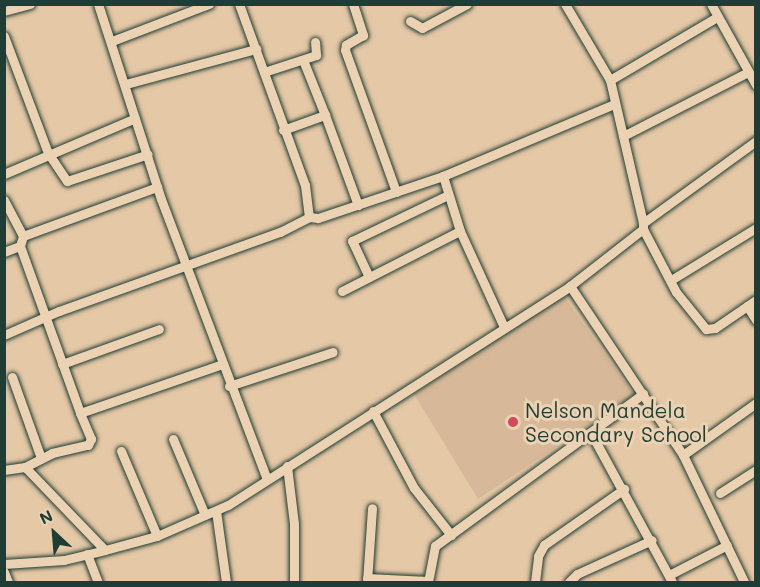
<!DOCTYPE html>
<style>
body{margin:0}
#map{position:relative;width:760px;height:587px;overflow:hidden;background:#e5c8a6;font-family:Mali,sans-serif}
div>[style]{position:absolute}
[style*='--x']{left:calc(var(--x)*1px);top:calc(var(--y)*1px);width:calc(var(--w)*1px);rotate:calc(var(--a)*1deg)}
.built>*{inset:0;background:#d7b999}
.roads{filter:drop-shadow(0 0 2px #1f3d34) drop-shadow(0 0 2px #1f3d34)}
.minor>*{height:9px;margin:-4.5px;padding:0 4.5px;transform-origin:4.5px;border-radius:4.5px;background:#ead2b2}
.dots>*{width:16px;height:16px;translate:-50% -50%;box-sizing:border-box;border:3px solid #ead2b2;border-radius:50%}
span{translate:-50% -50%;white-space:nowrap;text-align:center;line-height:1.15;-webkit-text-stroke:6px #ead2b2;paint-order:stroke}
.poi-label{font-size:21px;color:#1f3d34}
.left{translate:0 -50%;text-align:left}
.frame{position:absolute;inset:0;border:6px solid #1f3d34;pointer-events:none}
.north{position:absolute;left:24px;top:503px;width:60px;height:60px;-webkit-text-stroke:4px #ead2b2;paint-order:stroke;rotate:334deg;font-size:16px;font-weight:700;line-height:24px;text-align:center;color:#1f3d34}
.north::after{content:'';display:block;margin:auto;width:21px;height:27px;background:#1f3d34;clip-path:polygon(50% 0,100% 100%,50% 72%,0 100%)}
</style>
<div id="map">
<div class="built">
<i style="clip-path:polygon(563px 295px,634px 395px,478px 499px,414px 394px)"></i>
</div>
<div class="roads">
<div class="minor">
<i style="--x:98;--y:4;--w:205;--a:72.1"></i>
<i style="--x:161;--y:199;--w:299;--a:69.3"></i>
<i style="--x:239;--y:4;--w:193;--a:70"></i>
<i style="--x:305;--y:185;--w:32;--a:83"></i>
<i style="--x:353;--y:4;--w:33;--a:72"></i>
<i style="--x:363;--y:35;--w:20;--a:150"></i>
<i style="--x:346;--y:45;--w:5;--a:101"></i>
<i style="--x:345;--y:50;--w:151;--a:70.2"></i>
<i style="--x:565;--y:4;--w:88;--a:59.4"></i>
<i style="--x:610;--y:80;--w:147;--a:77"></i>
<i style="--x:711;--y:4;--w:93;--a:60.9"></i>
<i style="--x:4;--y:11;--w:27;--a:-15"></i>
<i style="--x:410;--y:21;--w:14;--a:30"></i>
<i style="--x:422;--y:28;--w:51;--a:-28.1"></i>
<i style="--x:4;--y:36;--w:125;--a:69.4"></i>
<i style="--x:48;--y:153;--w:34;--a:56"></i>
<i style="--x:67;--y:181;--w:85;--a:-18.4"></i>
<i style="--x:112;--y:41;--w:104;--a:-20.9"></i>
<i style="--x:303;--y:60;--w:59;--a:68.2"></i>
<i style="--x:264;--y:72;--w:55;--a:-18.1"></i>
<i style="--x:316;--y:55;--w:13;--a:-94"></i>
<i style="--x:610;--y:80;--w:124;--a:-30.5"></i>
<i style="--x:126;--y:84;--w:135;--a:-15.1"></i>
<i style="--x:283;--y:130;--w:45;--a:-19.7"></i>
<i style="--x:325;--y:115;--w:96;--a:69.9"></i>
<i style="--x:623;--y:136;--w:140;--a:-27.1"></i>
<i style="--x:4;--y:174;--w:142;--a:-23.1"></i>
<i style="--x:443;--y:176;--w:58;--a:72.8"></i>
<i style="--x:460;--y:231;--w:106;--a:65.4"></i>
<i style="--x:4;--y:200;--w:41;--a:62.2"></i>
<i style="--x:23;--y:236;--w:10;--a:107"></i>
<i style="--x:20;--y:246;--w:177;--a:70.2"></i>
<i style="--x:80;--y:413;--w:150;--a:-19"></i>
<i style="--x:643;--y:229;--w:71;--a:62.4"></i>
<i style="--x:676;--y:292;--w:48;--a:51"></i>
<i style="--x:706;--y:329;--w:9;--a:-6"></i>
<i style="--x:715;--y:328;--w:50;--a:-34.3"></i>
<i style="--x:23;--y:236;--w:143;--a:-20.1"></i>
<i style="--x:4;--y:252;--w:17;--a:-21"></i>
<i style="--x:369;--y:277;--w:40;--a:-115"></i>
<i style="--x:352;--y:241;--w:104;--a:-25.6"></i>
<i style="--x:671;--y:280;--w:100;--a:-31.5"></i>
<i style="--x:570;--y:286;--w:203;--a:56.2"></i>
<i style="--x:683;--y:455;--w:141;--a:64.3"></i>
<i style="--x:342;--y:291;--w:132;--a:-27"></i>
<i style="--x:747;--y:306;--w:17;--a:57"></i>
<i style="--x:4;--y:335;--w:60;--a:-23.6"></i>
<i style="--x:59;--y:311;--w:235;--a:-19.7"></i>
<i style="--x:280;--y:232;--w:33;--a:-27"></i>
<i style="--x:309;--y:217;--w:9;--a:6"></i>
<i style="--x:318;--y:218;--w:132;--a:-18.6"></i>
<i style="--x:443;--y:176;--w:186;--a:-22.8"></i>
<i style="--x:62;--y:364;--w:103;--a:-19.8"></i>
<i style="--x:12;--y:377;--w:86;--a:70.3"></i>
<i style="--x:229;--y:386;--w:109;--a:-18.1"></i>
<i style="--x:373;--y:411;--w:87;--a:62"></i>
<i style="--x:414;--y:488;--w:60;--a:51.8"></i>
<i style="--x:592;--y:435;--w:167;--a:61.4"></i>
<i style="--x:173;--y:439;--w:82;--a:67.2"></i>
<i style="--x:121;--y:451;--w:92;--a:67"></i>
<i style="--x:683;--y:455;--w:90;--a:-35.5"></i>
<i style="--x:287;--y:466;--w:58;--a:83.1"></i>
<i style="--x:294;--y:524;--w:58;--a:90"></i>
<i style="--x:25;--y:467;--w:115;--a:46.1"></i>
<i style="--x:4;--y:470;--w:21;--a:-8"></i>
<i style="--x:25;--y:467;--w:30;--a:-27"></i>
<i style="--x:52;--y:453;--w:37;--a:-13"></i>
<i style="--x:88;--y:445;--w:7;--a:-63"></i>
<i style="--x:91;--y:439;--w:28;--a:-113"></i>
<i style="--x:720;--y:493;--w:43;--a:-32.6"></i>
<i style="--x:216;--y:511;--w:72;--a:82"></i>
<i style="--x:87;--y:554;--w:30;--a:69"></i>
<i style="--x:4;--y:564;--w:60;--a:-3.8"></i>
<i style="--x:64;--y:560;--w:42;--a:-13.7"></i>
<i style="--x:105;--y:550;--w:54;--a:-15.1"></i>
<i style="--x:157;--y:536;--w:77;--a:-23.6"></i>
<i style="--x:228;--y:505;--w:406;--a:-32.6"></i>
<i style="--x:570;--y:286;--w:93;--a:-38"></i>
<i style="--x:643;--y:229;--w:6;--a:-90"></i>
<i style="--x:643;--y:223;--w:140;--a:-36"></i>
<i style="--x:4;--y:572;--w:11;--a:68"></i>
<i style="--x:669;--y:575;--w:65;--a:-27.3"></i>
<i style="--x:367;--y:578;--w:61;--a:2.8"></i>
<i style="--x:367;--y:582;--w:74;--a:-86.1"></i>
<i style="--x:428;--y:582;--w:37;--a:-79"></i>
<i style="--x:435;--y:546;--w:258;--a:-36.2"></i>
<i style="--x:535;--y:582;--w:26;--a:-83"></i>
<i style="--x:538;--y:556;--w:13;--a:-61"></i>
<i style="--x:544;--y:545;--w:98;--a:-35"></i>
<i style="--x:569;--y:582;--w:11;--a:-45"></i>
<i style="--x:577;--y:574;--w:82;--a:-24.4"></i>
</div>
</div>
<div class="dots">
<i style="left:513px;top:422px;background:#d1495b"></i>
</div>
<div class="poi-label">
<span class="left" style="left:525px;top:422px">Nelson Mandela<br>Secondary School</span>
</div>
<div class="frame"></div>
<div class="north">N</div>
</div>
